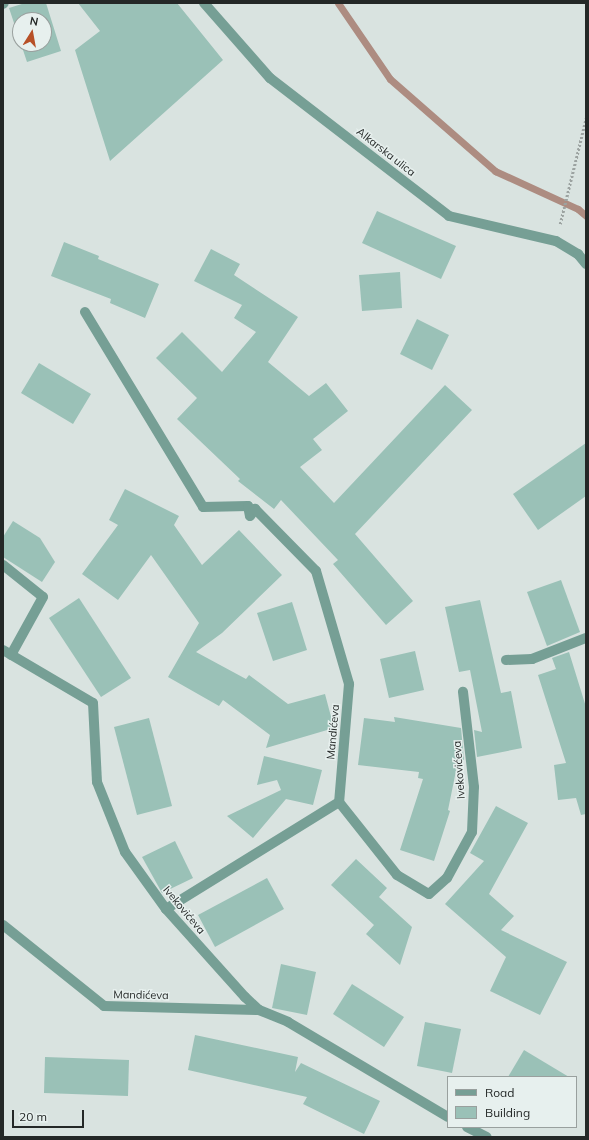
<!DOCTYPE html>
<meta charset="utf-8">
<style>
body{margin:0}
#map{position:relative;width:589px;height:1140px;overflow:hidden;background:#d9e3e0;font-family:Mulish,sans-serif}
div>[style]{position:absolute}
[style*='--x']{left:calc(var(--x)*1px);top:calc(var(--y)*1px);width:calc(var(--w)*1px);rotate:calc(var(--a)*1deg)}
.stream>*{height:7px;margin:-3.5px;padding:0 3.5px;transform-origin:3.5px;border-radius:3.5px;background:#ad8c81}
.building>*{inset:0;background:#9ac1b7}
.path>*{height:2.5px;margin-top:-1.25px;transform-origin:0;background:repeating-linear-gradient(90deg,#9ca3a1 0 2px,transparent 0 4px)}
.lane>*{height:10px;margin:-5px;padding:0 5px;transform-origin:5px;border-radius:5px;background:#769f95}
.street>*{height:10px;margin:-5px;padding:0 5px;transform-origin:5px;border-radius:5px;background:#769f95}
span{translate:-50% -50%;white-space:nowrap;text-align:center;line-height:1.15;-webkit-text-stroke:3px #e7f0ee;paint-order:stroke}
.street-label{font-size:11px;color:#242827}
.frame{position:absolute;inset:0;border:4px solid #242827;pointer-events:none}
.legend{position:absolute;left:447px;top:1076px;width:130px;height:52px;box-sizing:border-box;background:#e7f0ee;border:1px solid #99a09e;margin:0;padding:5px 7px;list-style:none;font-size:12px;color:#242827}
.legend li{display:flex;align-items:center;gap:8px;height:20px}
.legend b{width:20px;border:1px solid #99a09e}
.north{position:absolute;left:12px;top:12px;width:40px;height:40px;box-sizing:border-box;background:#e7f0ee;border:1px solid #99a09e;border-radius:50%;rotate:11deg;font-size:11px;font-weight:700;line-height:16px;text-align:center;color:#242827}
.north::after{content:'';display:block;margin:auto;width:14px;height:18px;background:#b75027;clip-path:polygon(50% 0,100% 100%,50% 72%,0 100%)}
.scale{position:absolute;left:12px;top:1110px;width:72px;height:18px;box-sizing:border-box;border:2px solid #242827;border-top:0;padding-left:5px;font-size:12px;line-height:14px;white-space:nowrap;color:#242827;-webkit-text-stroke:3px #e7f0ee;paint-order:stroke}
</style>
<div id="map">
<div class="stream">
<i style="--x:338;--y:3;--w:92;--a:55.6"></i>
<i style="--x:390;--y:79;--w:140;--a:41.2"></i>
<i style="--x:495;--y:171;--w:91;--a:24.6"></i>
<i style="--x:578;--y:209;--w:11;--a:41"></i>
</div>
<div class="building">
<i style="clip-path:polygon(25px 3px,46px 3px,61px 51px,27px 62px,21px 44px,44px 44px,44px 20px,20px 20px,20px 41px,9px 8px)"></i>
<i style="clip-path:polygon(78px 3px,177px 3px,223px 60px,110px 161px,75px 50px,100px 31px)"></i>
<i style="clip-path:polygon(377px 211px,456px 246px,441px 279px,362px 243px)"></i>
<i style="clip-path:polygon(64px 242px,99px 256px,98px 259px,159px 284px,145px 318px,110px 303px,111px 299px,51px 276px)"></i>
<i style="clip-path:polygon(211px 249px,240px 264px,234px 275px,298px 317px,268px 362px,309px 396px,326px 383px,348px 411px,313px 439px,322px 450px,300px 467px,334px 503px,445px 385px,472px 410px,355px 534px,413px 601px,386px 625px,333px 564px,338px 560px,281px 500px,274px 509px,238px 481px,240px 479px,177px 419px,197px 398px,156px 358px,182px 332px,222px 372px,256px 332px,234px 318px,242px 305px,194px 281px)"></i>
<i style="clip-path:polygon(400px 272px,402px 308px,362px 311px,359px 275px)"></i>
<i style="clip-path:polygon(417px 319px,449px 335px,432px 370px,400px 354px)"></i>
<i style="clip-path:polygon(39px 363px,91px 394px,73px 424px,21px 393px)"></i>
<i style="clip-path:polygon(586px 443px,586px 496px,538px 530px,513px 494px)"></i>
<i style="clip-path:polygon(125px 489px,179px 516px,174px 525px,202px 565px,239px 530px,282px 575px,222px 633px,196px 652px,246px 679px,249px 675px,288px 704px,325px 694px,334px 728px,266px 748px,270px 735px,223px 700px,219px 706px,168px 677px,199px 623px,151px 555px,118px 600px,82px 574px,118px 525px,109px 520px)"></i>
<i style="clip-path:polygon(13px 521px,40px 538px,55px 562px,42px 582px,3px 557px,3px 537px)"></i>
<i style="clip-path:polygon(561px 580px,580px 632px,547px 646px,527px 592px)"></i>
<i style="clip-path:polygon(79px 598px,131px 678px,101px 697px,49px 618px)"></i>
<i style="clip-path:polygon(480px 600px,501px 693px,511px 691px,522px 748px,477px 757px,474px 730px,482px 732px,470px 670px,459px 672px,445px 607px)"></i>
<i style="clip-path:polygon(292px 602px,307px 650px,273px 661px,257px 613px)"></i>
<i style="clip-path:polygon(415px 651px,424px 690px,389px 698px,380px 659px)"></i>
<i style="clip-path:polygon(569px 652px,586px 707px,586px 814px,581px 815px,576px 798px,558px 800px,554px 765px,566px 763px,538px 675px,556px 669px,552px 658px)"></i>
<i style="clip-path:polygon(394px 717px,461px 728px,464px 760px,458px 761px,448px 810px,450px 811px,434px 861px,400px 850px,423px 779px,418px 778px,419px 772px,358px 765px,364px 718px,395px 722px)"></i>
<i style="clip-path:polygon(149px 718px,172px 806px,137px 815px,114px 727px)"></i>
<i style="clip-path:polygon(264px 756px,322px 770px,313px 805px,286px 799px,253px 838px,227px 816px,281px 790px,277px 780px,257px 785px)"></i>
<i style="clip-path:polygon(496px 806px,528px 823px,489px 894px,514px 916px,501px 930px,567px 962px,540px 1015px,490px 991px,506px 957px,445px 904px,484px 861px,470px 853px)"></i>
<i style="clip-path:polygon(175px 841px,193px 878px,162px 893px,142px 857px)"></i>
<i style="clip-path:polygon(356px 859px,387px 888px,379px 897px,412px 927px,400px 965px,366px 934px,374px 925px,331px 885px)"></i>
<i style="clip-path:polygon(267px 878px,284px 909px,215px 947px,198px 915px)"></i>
<i style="clip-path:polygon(281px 964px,316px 972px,307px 1015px,272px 1008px)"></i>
<i style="clip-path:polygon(352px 984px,404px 1017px,384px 1047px,333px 1014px)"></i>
<i style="clip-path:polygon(425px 1022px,461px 1029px,452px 1073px,417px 1066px)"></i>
<i style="clip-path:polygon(195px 1035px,298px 1057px,295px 1072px,301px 1063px,380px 1101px,364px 1134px,303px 1104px,307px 1097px,188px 1070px)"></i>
<i style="clip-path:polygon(524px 1050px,569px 1077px,508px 1077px)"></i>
<i style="clip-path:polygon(45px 1057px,129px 1060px,128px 1096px,44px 1093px)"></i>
</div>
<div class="path">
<i style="--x:560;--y:224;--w:109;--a:-76.2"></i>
</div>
<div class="lane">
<i style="--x:506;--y:660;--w:26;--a:-2"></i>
<i style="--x:532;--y:659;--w:58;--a:-21.3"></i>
</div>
<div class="street">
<i style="--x:204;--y:3;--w:100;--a:48.7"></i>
<i style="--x:270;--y:78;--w:226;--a:37.6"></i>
<i style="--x:449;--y:216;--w:110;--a:13.2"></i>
<i style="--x:556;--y:241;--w:26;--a:31"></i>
<i style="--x:578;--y:254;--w:13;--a:51"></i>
<i style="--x:3;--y:4;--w:1;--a:-45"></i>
<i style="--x:85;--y:312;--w:228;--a:58.8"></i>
<i style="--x:203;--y:507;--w:45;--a:-1.3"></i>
<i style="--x:248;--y:506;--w:10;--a:79"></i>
<i style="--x:250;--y:516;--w:9;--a:-54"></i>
<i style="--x:255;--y:509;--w:87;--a:45.5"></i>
<i style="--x:316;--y:571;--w:118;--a:73.7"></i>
<i style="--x:349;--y:684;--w:118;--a:94.8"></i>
<i style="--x:3;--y:565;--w:51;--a:38.7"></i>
<i style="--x:43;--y:597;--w:66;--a:118.9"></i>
<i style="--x:3;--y:650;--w:104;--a:30.5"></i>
<i style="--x:93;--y:703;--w:79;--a:87.1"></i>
<i style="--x:97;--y:782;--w:75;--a:68.2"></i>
<i style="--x:125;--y:852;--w:70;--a:54.3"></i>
<i style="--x:166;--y:909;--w:118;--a:48.1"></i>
<i style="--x:245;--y:997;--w:19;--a:43"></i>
<i style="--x:259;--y:1010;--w:31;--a:22"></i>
<i style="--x:288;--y:1022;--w:186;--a:30.7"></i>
<i style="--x:339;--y:802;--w:93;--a:51.5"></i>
<i style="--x:397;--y:875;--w:37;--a:31"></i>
<i style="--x:429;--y:894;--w:24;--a:-42"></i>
<i style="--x:447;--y:878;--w:52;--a:-61.5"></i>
<i style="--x:472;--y:832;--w:45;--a:-87.5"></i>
<i style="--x:474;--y:787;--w:96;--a:-96.6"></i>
<i style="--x:166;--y:909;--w:203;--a:-31.7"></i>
<i style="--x:3;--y:925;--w:129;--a:38.7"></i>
<i style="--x:104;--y:1006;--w:155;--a:1.5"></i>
<i style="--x:467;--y:1127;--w:22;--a:27"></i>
</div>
<div class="street-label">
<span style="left:386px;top:152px;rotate:38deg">Alkarska ulica</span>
<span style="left:333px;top:732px;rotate:-85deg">Mandićeva</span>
<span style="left:459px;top:770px;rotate:-94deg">Ivekovićeva</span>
<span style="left:184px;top:910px;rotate:50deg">Ivekovićeva</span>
<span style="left:141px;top:995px;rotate:1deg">Mandićeva</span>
</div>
<div class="frame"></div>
<ul class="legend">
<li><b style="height:5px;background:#769f95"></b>Road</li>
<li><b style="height:11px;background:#9ac1b7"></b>Building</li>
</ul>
<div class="north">N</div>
<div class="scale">20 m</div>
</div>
